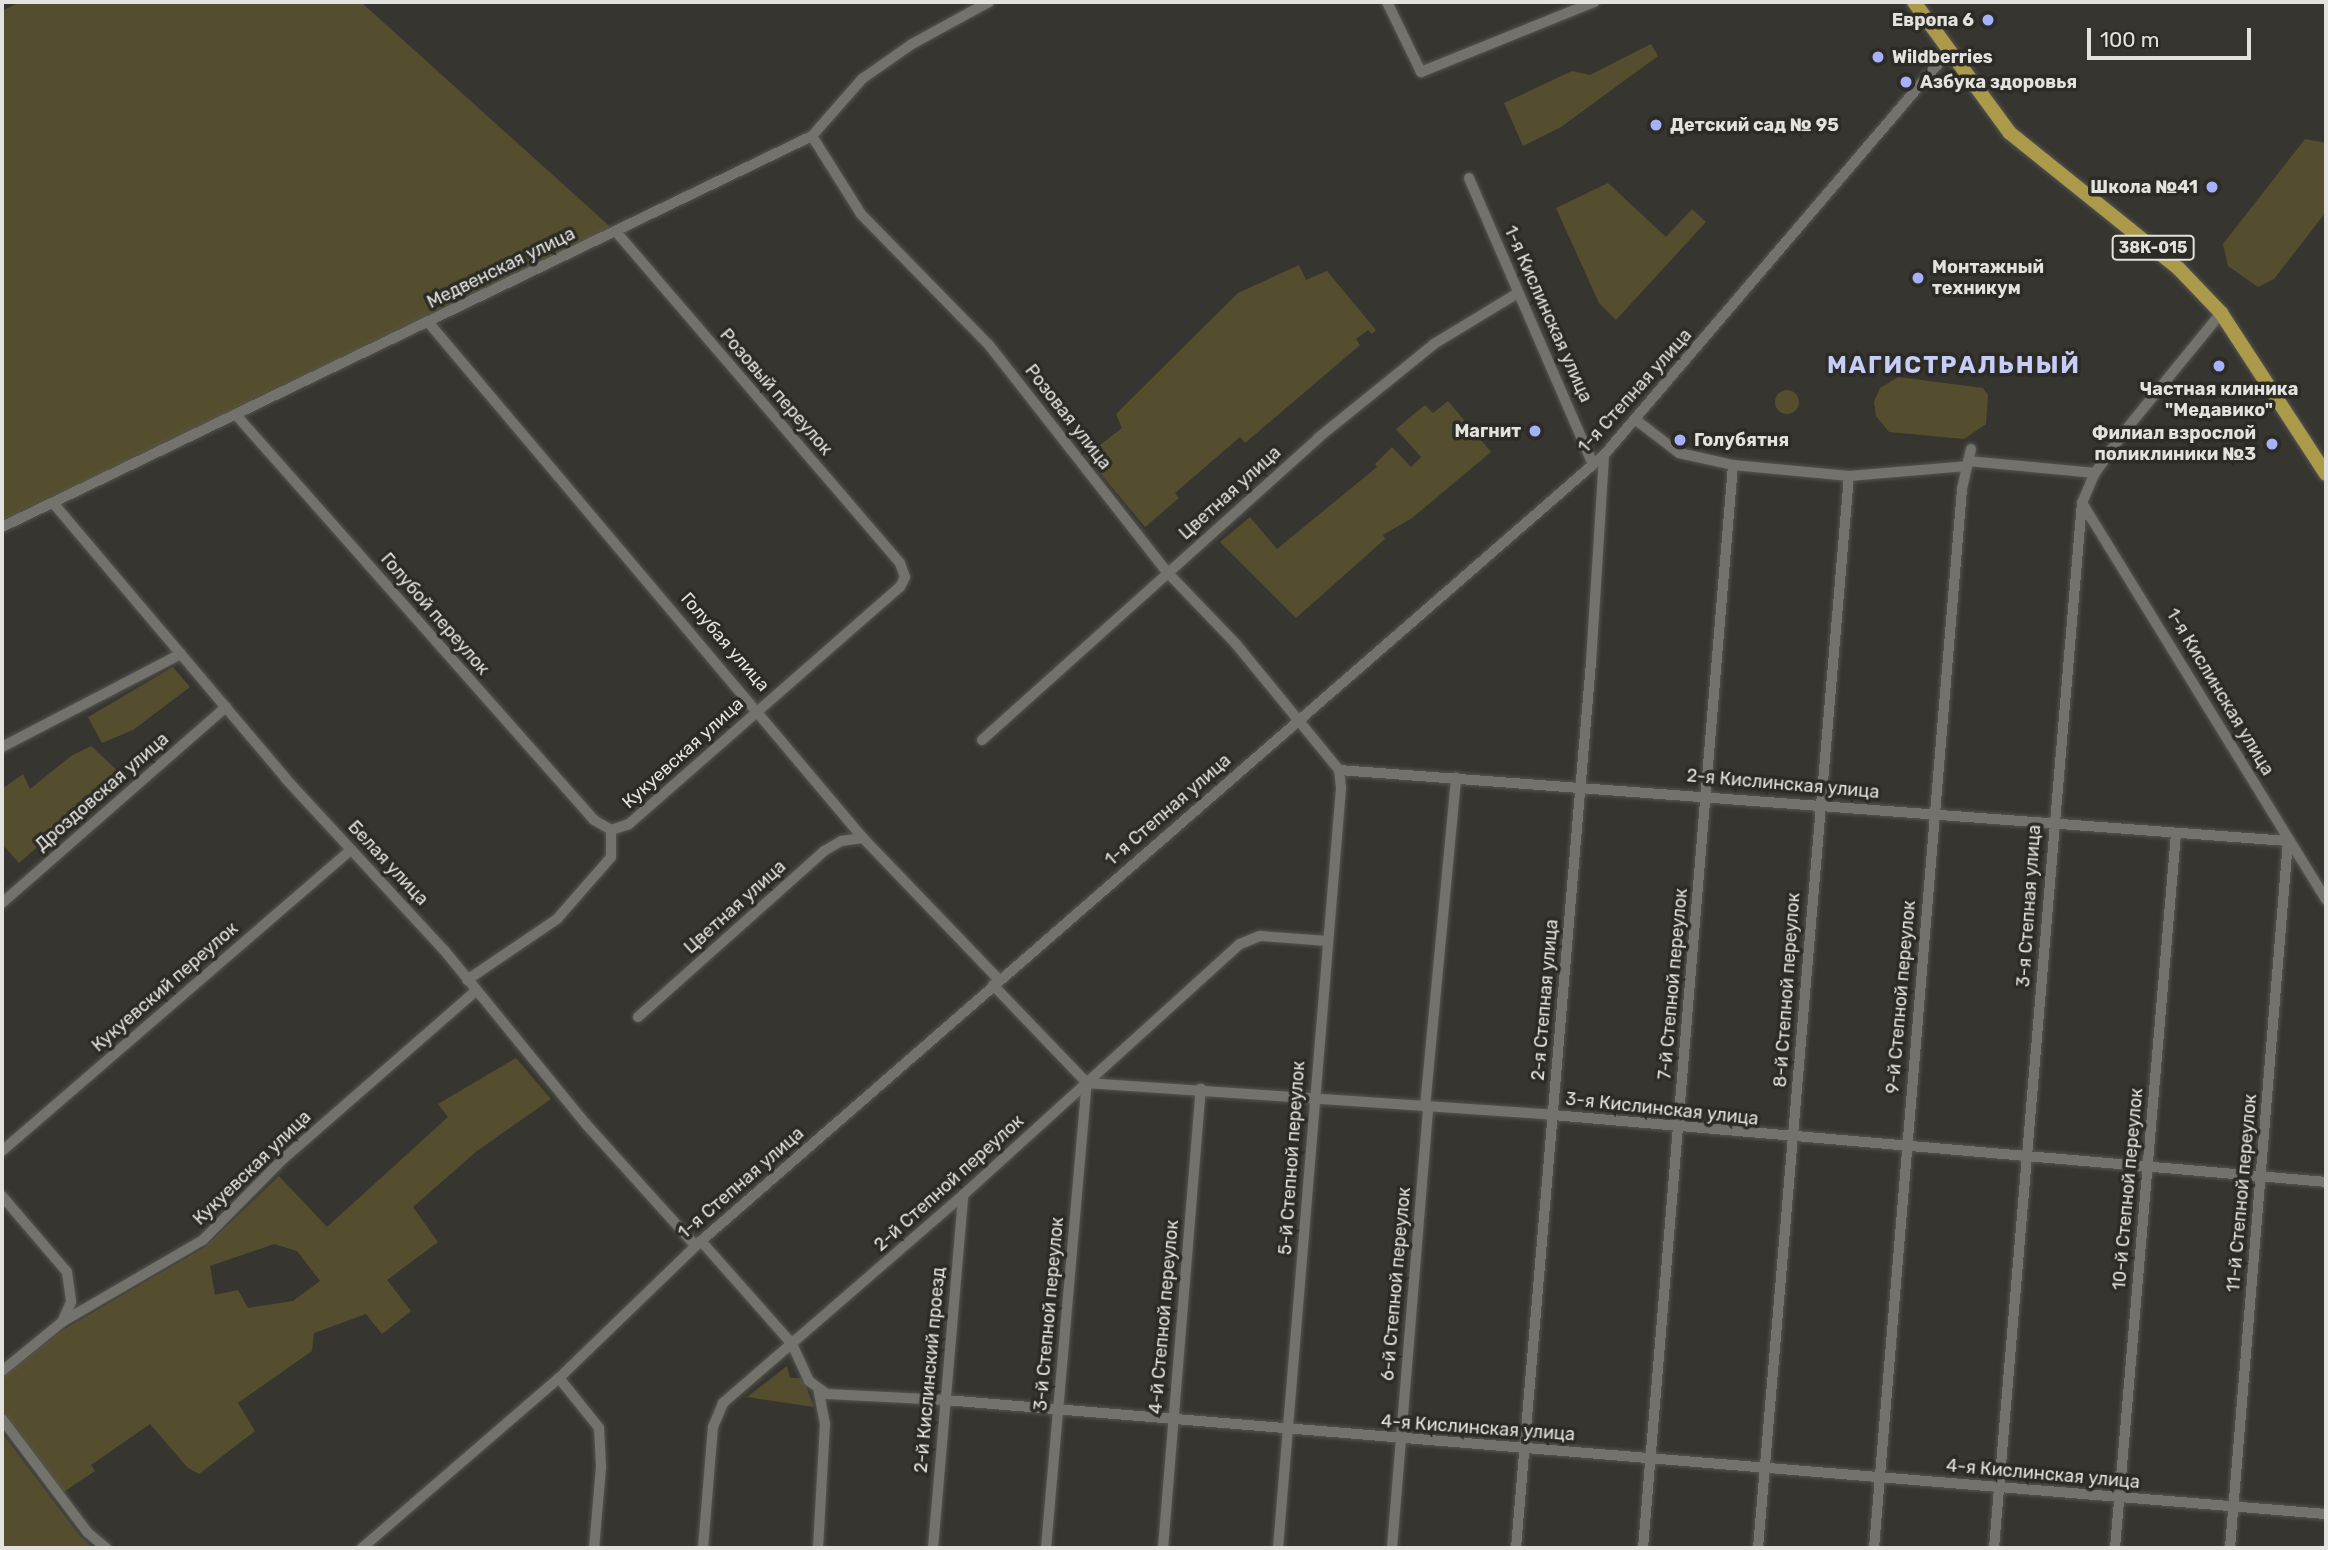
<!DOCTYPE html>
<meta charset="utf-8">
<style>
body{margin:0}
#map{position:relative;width:2328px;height:1550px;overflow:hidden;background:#363530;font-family:Rubik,sans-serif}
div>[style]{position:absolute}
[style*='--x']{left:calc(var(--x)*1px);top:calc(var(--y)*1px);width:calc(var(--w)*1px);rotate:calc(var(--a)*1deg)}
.green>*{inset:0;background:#554e2e}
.round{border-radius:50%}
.roads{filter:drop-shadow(0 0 2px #555450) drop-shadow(0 0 2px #555450)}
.minor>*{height:10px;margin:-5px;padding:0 5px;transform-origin:5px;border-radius:5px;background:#73726c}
.major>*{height:14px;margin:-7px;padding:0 7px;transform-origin:7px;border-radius:7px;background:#aa9a4a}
.dots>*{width:19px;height:19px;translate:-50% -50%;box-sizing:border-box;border:4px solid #2c2b26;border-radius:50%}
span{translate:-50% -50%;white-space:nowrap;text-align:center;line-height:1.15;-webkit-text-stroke:7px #2c2b26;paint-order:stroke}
.shield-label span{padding:2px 5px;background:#2c2b26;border:2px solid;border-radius:5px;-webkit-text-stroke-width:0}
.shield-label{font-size:16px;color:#e3e2df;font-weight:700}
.poi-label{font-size:18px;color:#e3e2df;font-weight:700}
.right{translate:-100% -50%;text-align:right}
.left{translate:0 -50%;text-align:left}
.street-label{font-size:18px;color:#e3e2df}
.district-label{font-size:24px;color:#c5cdf8;font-weight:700;letter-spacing:2px}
.frame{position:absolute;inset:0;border:4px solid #e3e2df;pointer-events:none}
.scale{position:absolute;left:2087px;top:28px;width:164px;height:32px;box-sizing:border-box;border:4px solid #e3e2df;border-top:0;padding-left:9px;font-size:21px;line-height:24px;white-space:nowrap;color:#e3e2df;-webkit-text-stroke:5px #2c2b26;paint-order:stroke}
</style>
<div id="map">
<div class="green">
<i style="clip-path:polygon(20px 2px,361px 2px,616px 232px,2px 527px,2px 11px)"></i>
<i style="clip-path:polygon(1651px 44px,1658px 56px,1561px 127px,1523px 146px,1504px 103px,1572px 71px,1590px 75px)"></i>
<i style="clip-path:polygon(2305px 139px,2326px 143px,2326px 212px,2274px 279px,2258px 287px,2228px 266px,2223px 244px)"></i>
<i style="clip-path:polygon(1608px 183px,1666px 237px,1692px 209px,1706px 222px,1616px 320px,1599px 303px,1556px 208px)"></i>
<i style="clip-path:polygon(1299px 265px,1306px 280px,1327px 271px,1376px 330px,1372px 334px,1368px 330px,1356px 339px,1360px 345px,1245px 443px,1240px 437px,1175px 493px,1179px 498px,1145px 527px,1086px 456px,1122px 428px,1116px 414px,1238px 293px)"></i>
<i style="clip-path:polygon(1898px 377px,1983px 388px,1988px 395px,1986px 424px,1964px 439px,1889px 432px,1876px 416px,1874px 402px,1880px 388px)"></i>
<i class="round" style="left:1775px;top:390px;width:24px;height:24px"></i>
<i style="clip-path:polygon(1448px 401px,1491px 452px,1412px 518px,1383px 535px,1385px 539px,1296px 618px,1220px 542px,1250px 517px,1277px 549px,1377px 467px,1375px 464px,1392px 447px,1411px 467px,1421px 457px,1396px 429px,1425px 405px,1433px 413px)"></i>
<i style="clip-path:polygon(173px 667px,190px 687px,133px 730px,102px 743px,88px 717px)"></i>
<i style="clip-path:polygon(91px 746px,121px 774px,19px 863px,2px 844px,2px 789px,23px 774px,30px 789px,71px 756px)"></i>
<i style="clip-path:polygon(evenodd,516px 1058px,551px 1099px,477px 1151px,413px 1207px,438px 1242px,387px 1280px,411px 1311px,382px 1334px,366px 1314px,314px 1333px,312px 1351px,238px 1403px,255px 1431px,199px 1474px,188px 1468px,150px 1424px,91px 1465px,95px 1471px,62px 1493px,2px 1411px,2px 1378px,58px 1333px,205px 1247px,279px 1176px,327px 1227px,448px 1117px,438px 1104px,516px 1058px,274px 1244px,297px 1251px,320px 1281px,293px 1301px,248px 1308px,238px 1290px,215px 1295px,210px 1266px,274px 1244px)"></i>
<i style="clip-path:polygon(787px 1366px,790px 1378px,803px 1378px,814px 1407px,747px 1397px)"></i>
<i style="clip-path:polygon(2px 1433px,80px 1536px,93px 1548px,2px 1548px)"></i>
</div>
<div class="roads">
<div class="minor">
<i style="--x:1387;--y:2;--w:78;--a:64.1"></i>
<i style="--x:1421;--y:72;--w:187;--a:-22"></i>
<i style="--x:812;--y:136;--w:92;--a:57.9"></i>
<i style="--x:861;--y:214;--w:183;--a:45.7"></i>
<i style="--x:989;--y:345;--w:288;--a:51.9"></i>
<i style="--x:1167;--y:572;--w:100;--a:46.2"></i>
<i style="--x:1236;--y:644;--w:163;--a:50.7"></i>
<i style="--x:1339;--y:770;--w:952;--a:4.28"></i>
<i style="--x:2288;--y:841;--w:709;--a:94.69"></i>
<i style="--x:1469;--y:178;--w:312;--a:66.6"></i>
<i style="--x:428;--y:322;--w:675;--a:49.87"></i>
<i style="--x:863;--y:838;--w:197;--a:46.2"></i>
<i style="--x:237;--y:416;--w:539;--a:48.53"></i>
<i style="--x:594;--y:820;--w:20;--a:30"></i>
<i style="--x:1636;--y:420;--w:54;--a:37.5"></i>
<i style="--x:1679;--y:453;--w:55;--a:12.5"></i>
<i style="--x:1733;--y:465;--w:117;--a:5.4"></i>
<i style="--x:1849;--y:476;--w:118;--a:-4.8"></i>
<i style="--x:1968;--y:461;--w:128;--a:5.4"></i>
<i style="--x:2082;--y:503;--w:466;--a:58.4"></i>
<i style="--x:54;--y:504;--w:360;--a:49.8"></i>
<i style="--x:286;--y:779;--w:233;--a:47.3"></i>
<i style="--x:444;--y:950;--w:225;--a:50.8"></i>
<i style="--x:586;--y:1124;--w:164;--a:48"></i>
<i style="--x:2;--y:527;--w:899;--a:-25.77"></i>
<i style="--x:812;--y:136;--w:76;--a:-48.7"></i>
<i style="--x:862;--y:79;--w:61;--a:-35"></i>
<i style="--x:912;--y:44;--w:88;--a:-28.6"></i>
<i style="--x:982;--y:740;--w:452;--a:-41.9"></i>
<i style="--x:1318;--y:438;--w:149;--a:-39"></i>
<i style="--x:1434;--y:344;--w:98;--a:-31.3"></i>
<i style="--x:2;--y:747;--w:202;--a:-27.5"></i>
<i style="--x:2;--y:903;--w:298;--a:-41.2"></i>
<i style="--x:467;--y:980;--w:109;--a:-34.1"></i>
<i style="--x:557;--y:919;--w:82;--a:-48.9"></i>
<i style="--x:611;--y:857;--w:27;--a:-90"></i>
<i style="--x:611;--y:830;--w:19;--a:-18"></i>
<i style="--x:629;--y:824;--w:360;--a:-41.2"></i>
<i style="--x:900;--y:587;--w:11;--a:-63"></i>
<i style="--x:905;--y:577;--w:15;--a:-110"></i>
<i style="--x:900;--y:563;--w:436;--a:-130.6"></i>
<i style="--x:993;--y:985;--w:136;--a:46.2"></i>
<i style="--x:1087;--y:1083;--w:467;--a:3.9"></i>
<i style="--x:1553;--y:1115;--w:776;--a:4.95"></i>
<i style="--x:638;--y:1017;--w:249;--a:-41.7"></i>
<i style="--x:824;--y:851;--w:20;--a:-30"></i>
<i style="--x:841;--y:841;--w:22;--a:-8"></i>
<i style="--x:1425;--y:1107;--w:331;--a:-84.6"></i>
<i style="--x:2;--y:1151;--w:461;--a:-40.8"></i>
<i style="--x:2;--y:1196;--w:100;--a:49.5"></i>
<i style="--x:67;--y:1272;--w:30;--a:82"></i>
<i style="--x:71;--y:1302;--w:22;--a:114"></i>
<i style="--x:701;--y:1241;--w:137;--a:48.5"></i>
<i style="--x:792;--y:1344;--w:41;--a:65.3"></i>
<i style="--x:809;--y:1381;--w:22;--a:36"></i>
<i style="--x:827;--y:1394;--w:118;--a:2.9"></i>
<i style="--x:945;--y:1400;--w:1386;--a:4.72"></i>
<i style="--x:2;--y:1371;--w:77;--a:-39.2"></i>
<i style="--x:62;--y:1322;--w:163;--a:-30.2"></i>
<i style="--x:203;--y:1240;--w:112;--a:-45.4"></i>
<i style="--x:282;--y:1160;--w:257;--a:-41.1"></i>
<i style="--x:559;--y:1378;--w:64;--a:51.3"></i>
<i style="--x:599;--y:1428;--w:39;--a:87"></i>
<i style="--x:601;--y:1467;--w:81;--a:94.9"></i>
<i style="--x:2;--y:1419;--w:141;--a:53"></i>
<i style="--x:87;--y:1532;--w:25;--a:40"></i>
<i style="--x:362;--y:1548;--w:260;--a:-40.8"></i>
<i style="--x:559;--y:1378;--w:197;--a:-44"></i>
<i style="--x:701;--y:1241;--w:1197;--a:-41.04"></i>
<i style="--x:1604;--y:455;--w:531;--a:-49.5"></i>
<i style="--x:703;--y:1548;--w:121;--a:-85.3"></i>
<i style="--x:713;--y:1427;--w:26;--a:-67"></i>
<i style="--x:723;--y:1403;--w:318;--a:-40.9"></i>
<i style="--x:963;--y:1195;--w:374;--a:-42.2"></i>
<i style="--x:1240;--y:944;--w:22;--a:-22"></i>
<i style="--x:1260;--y:936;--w:66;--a:4.3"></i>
<i style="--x:818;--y:1548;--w:124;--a:-86.8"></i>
<i style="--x:825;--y:1424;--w:33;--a:-101"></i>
<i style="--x:933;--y:1548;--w:354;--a:-85.1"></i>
<i style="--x:1046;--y:1548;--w:467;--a:-85"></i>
<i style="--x:1163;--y:1548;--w:461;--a:-85.3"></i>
<i style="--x:1278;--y:1548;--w:763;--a:-85.26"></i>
<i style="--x:1341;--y:788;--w:18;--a:-96"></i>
<i style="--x:1392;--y:1548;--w:442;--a:-85.3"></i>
<i style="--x:1516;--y:1548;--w:888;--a:-85.16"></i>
<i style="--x:1591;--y:663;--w:208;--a:-86.4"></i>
<i style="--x:1643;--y:1548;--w:1087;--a:-85.25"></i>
<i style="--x:1758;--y:1548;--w:1076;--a:-85.15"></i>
<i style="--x:1874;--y:1548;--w:1063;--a:-85.25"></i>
<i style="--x:1962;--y:489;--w:41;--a:-77.3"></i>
<i style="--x:1994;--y:1548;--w:1049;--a:-85.19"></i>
<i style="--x:2082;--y:503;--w:33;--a:-67"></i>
<i style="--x:2095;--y:473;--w:50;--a:-54.7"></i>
<i style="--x:2124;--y:432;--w:154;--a:-50.8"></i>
<i style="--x:2115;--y:1548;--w:717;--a:-85.12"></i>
</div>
<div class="major">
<i style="--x:1914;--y:2;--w:162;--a:53.8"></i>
<i style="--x:2010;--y:133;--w:217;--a:38.8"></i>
<i style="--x:2179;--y:269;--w:61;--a:46.3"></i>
<i style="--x:2221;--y:313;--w:192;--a:56.9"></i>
</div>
</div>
<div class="dots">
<i style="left:1988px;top:20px;background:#a6b1fc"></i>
<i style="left:1878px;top:57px;background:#a6b1fc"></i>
<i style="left:1906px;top:82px;background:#a6b1fc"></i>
<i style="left:1656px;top:125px;background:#a6b1fc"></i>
<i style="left:2212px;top:187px;background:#a6b1fc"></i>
<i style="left:1918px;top:278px;background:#a6b1fc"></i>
<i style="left:2219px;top:366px;background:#a6b1fc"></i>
<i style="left:1535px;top:431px;background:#a6b1fc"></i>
<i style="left:1680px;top:440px;background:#a6b1fc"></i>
<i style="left:2272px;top:444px;background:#a6b1fc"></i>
</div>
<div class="shield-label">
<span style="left:2153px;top:248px">38К-015</span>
</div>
<div class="poi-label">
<span class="right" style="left:1974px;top:20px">Европа 6</span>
<span class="left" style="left:1892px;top:57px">Wildberries</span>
<span class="left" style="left:1920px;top:82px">Азбука здоровья</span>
<span class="left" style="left:1670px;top:125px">Детский сад № 95</span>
<span class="right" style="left:2198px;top:187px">Школа №41</span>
<span class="left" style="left:1932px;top:278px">Монтажный<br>техникум</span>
<span style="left:2219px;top:400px">Частная клиника<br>"Медавико"</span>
<span class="right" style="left:1521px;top:431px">Магнит</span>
<span class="right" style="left:2256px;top:444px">Филиал взрослой<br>поликлиники №3</span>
<span class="left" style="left:1694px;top:440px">Голубятня</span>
</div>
<div class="street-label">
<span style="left:501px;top:268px;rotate:-26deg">Медвенская улица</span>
<span style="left:1548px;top:314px;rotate:66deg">1-я Кислинская улица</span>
<span style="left:1635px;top:391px;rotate:-48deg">1-я Степная улица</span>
<span style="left:776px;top:392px;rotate:49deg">Розовый переулок</span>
<span style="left:1068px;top:417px;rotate:52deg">Розовая улица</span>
<span style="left:1230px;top:493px;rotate:-42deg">Цветная улица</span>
<span style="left:435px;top:614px;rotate:49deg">Голубой переулок</span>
<span style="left:725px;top:642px;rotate:49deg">Голубая улица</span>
<span style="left:2220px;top:692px;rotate:59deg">1-я Кислинская улица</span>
<span style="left:683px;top:753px;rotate:-42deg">Кукуевская улица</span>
<span style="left:1783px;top:784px;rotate:5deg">2-я Кислинская улица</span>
<span style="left:102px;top:792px;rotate:-41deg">Дроздовская улица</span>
<span style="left:1168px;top:810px;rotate:-41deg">1-я Степная улица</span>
<span style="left:388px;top:863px;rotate:47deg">Белая улица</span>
<span style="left:2029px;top:906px;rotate:-86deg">3-я Степная улица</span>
<span style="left:735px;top:907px;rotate:-42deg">Цветная улица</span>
<span style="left:1673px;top:984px;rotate:-85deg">7-й Степной переулок</span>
<span style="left:165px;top:987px;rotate:-41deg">Кукуевский переулок</span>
<span style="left:1787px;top:990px;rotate:-86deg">8-й Степной переулок</span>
<span style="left:1901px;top:997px;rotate:-85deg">9-й Степной переулок</span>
<span style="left:1545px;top:1000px;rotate:-85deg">2-я Степная улица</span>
<span style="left:1662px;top:1109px;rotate:6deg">3-я Кислинская улица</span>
<span style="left:1292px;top:1158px;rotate:-86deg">5-й Степной переулок</span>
<span style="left:252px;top:1168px;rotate:-44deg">Кукуевская улица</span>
<span style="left:741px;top:1183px;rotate:-41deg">1-я Степная улица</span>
<span style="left:949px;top:1183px;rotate:-42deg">2-й Степной переулок</span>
<span style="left:2128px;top:1189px;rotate:-85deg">10-й Степной переулок</span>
<span style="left:2242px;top:1193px;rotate:-85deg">11-й Степной переулок</span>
<span style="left:1396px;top:1284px;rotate:-85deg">6-й Степной переулок</span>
<span style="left:1049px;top:1314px;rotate:-85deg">3-й Степной переулок</span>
<span style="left:1164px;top:1317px;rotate:-85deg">4-й Степной переулок</span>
<span style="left:930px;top:1370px;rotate:-85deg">2-й Кислинский проезд</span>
<span style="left:1478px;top:1428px;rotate:4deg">4-я Кислинская улица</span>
<span style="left:2043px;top:1474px;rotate:5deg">4-я Кислинская улица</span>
</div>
<div class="district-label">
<span style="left:1954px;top:366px">МАГИСТРАЛЬНЫЙ</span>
</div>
<div class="frame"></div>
<div class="scale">100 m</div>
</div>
